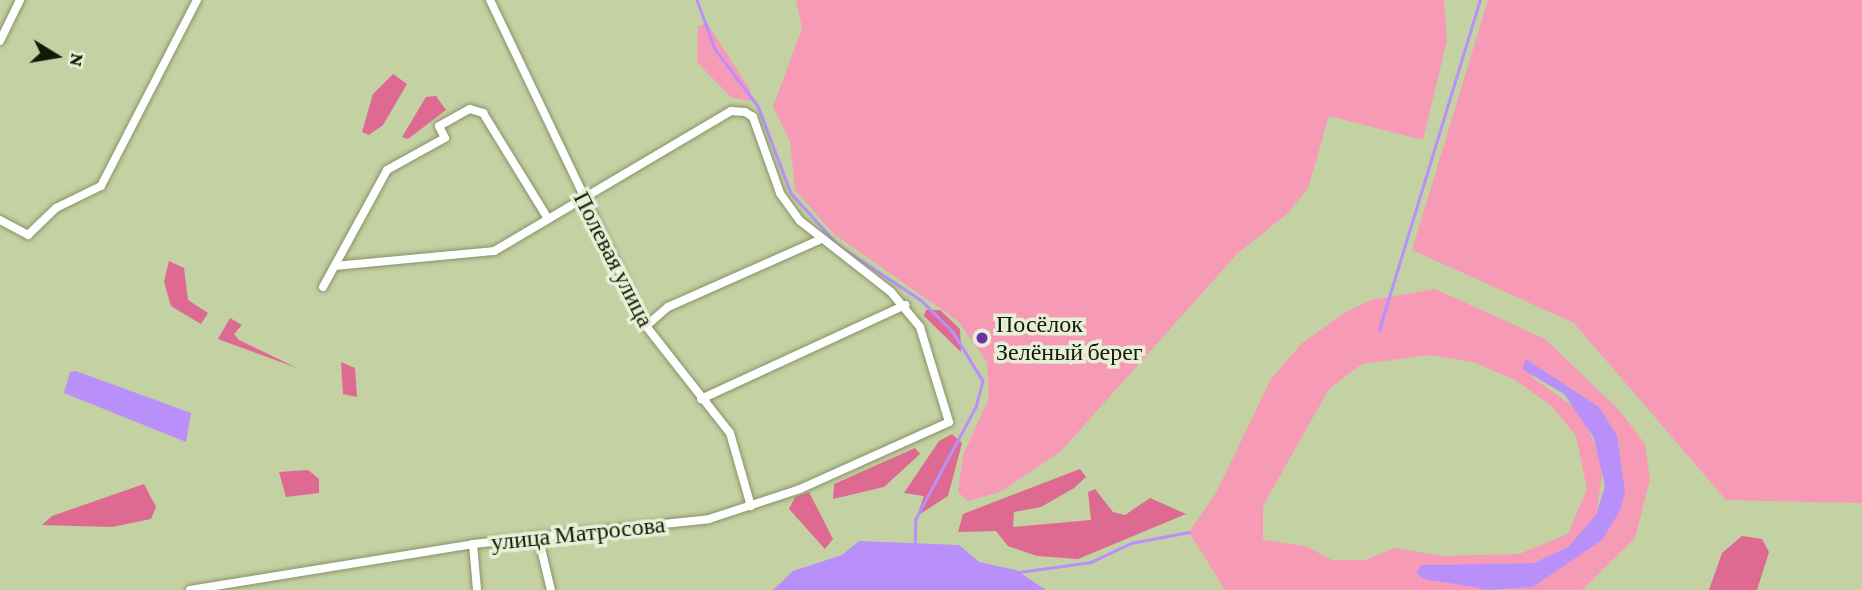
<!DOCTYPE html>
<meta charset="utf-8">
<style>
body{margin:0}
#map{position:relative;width:1862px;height:590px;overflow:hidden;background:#c4d1a3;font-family:"Crimson Pro",serif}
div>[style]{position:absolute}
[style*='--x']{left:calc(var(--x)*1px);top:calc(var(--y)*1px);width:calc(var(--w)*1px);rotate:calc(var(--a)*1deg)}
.green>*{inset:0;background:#f69ab6}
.forest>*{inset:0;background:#de6991}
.water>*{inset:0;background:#b990f9}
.stream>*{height:2.5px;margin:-1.25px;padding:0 1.25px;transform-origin:1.25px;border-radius:1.25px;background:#b990f9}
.roads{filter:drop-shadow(0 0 2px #879367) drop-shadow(0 0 2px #879367)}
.minor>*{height:8px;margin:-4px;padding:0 4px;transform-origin:4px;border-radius:4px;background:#fff}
.dots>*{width:19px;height:19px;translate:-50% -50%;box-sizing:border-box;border:4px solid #e8efd7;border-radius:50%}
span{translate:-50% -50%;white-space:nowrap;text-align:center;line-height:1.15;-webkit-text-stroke:7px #e8efd7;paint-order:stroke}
.street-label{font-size:24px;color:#141807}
.poi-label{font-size:24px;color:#141807}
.left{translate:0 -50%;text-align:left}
.north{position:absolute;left:21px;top:21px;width:70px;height:70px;-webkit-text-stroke:5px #e8efd7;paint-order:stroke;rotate:101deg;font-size:19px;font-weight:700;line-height:28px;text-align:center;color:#141807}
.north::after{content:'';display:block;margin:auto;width:24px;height:32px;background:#141807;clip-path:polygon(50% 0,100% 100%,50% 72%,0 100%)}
</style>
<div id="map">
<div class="green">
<i style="clip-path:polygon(796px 0,1444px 0,1447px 40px,1423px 140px,1329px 116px,1308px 188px,1288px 213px,1237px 254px,1061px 451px,1000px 492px,968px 501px,958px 492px,963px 455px,989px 398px,987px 362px,958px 321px,834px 234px,795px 190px,790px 141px,773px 107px,802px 28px)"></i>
<i style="clip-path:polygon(1488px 0,1862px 0,1862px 503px,1726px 500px,1574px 323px,1412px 250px)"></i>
<i style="clip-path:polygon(707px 23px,751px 91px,750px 101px,731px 97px,697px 62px,698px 26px)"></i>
<i style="clip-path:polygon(evenodd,1435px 289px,1545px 339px,1619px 410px,1645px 444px,1650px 480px,1635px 538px,1582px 590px,1501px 590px,1533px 587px,1625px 491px,1617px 435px,1599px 407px,1526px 359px,1533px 378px,1578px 410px,1604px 462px,1596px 516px,1568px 547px,1534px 563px,1422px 565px,1423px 579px,1491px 590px,1225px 590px,1189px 532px,1216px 493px,1271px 379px,1301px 344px,1344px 313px,1371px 300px,1435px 289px,1429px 355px,1473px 362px,1515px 380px,1552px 406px,1576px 436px,1587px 489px,1568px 534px,1519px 554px,1442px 556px,1395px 548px,1365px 560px,1332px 560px,1305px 546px,1263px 540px,1263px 506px,1329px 389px,1362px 364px,1429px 355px)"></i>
</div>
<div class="forest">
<i style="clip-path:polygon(393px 74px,407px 84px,383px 125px,369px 135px,362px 132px,373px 94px)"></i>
<i style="clip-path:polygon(436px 96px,446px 110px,408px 139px,402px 137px,426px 97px)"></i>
<i style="clip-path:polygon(169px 261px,184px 268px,188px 300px,208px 313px,201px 324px,171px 306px,164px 282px)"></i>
<i style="clip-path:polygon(926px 310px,940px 310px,960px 329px,961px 352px,924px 316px)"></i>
<i style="clip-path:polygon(230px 318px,242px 325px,234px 334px,239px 340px,297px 368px,218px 339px)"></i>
<i style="clip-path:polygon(341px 362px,355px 368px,357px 397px,343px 394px)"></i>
<i style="clip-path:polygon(952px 434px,962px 443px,948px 496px,917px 516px,924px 496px,904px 493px,939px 441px)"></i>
<i style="clip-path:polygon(915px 448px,920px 454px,884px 487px,833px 499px,834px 484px)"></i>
<i style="clip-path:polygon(1080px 469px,1086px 477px,1074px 488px,1041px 507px,1014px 512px,1013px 527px,1091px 520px,1088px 492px,1095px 489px,1113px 512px,1125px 515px,1150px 498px,1186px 514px,1078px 559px,1037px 556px,1008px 546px,996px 531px,958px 532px,963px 514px)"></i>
<i style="clip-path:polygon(308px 470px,319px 479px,319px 493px,286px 497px,279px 472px)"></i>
<i style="clip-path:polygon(144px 484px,156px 507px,151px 519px,112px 527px,42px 525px,52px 516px)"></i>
<i style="clip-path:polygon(809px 492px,833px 539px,825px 549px,789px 509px,795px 497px)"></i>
<i style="clip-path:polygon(1742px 536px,1762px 539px,1769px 552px,1757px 590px,1709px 590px,1722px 553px)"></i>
</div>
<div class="water">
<i style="clip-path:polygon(1526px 359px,1599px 407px,1617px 435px,1625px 491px,1621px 509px,1602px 540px,1533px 587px,1491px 590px,1423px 579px,1416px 572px,1422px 565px,1534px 563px,1568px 547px,1596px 515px,1605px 486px,1594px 438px,1564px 394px,1522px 369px)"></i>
<i style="clip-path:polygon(76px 371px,191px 413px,186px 442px,64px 393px,70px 372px)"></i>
<i style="clip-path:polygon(859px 541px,959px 545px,979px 562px,1016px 570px,1046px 590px,773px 590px,793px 571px,842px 555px)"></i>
</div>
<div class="stream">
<i style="--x:697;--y:0;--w:52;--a:69.8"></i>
<i style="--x:715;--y:49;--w:71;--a:53"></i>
<i style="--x:758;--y:106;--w:93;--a:69.2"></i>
<i style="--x:791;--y:193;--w:70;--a:47.9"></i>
<i style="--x:838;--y:245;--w:100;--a:33.5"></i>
<i style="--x:921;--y:300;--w:45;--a:45"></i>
<i style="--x:953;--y:332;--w:57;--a:58.5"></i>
<i style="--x:983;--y:381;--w:27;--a:105"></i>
<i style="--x:976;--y:407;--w:127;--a:118.2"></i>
<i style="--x:916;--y:519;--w:25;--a:92"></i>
<i style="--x:1379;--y:330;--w:345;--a:-73"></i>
<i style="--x:1019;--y:572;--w:73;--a:-7.9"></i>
<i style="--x:1091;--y:562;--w:44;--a:-25.4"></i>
<i style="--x:1131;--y:543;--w:59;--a:-10.7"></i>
</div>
<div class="roads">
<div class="minor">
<i style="--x:490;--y:0;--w:361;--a:64.4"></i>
<i style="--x:646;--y:326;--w:136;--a:51.9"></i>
<i style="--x:730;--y:433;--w:76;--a:74"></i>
<i style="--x:0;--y:41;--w:46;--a:-64"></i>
<i style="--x:0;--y:220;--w:32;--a:28"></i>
<i style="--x:28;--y:235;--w:39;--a:-44"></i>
<i style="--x:56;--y:208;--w:50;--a:-26.1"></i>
<i style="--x:101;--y:186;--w:209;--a:-62.7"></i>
<i style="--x:323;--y:287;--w:133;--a:-61.3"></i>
<i style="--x:387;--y:170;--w:66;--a:-28.9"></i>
<i style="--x:445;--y:138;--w:13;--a:-117"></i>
<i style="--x:439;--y:126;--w:35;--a:-29"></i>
<i style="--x:470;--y:109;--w:14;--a:17"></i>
<i style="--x:483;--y:113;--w:122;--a:58.4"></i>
<i style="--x:646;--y:326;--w:29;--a:-41"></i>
<i style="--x:668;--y:307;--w:165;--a:-23.9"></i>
<i style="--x:701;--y:399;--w:225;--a:-24.7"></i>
<i style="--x:538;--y:536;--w:56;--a:76.5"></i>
<i style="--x:473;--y:544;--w:46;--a:85"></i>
<i style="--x:190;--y:590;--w:287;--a:-9.2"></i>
<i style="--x:473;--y:544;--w:237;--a:-6"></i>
<i style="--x:709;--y:519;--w:96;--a:-18.2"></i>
<i style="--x:800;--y:489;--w:163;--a:-24.2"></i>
<i style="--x:949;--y:422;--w:99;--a:-107"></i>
<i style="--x:920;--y:327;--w:45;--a:-129.6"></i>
<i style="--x:891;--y:292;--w:115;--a:-142"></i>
<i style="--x:800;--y:221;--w:34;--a:-126"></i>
<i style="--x:780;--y:193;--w:81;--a:-109.6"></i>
<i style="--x:753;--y:117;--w:9;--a:-148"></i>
<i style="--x:745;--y:112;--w:14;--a:-176"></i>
<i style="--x:731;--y:111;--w:275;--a:149.4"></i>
<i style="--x:494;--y:251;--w:159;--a:174.6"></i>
</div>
</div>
<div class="dots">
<i style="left:982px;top:338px;background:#6a33aa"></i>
</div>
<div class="street-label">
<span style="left:614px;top:259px;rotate:63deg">Полевая улица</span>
<span style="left:578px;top:533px;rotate:-6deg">улица Матросова</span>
</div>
<div class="poi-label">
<span class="left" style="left:996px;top:338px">Посёлок<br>Зелёный берег</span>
</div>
<div class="north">N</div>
</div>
